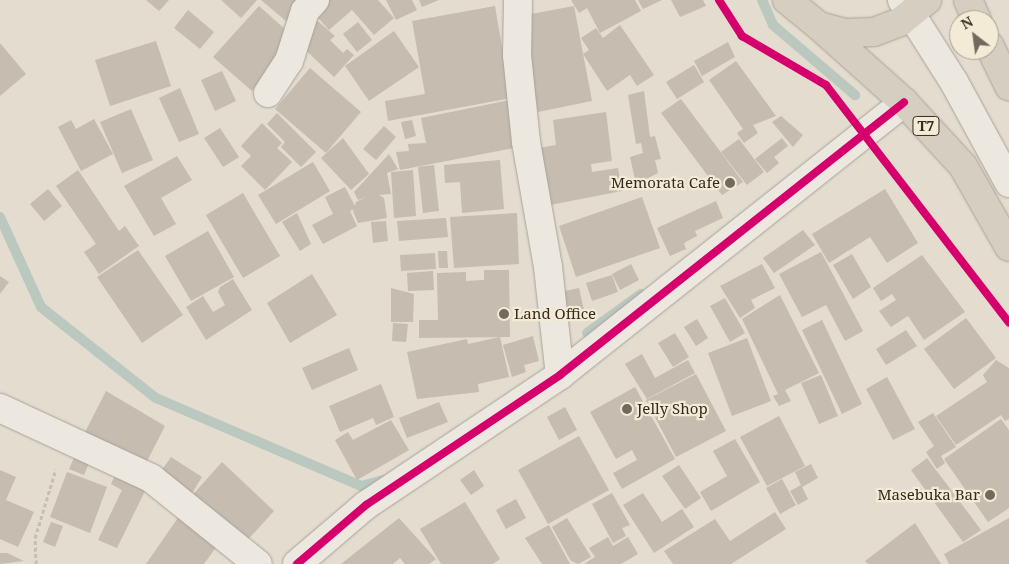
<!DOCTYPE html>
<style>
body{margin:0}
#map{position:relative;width:1009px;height:564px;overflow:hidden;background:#e3dccf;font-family:"Noto Serif",serif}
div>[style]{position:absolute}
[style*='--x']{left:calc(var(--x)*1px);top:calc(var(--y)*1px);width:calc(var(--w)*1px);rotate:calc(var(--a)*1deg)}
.stream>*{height:10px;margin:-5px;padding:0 5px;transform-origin:5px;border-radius:5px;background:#bac8bf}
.building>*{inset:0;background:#c6bcb0}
.path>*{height:3px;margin-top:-1.5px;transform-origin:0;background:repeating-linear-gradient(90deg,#c4bfb7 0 4px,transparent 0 6.5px)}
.roads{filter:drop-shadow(0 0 1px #a9a298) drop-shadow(0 0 1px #a9a298)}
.minor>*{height:28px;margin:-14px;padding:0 14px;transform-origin:14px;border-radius:14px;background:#ece8e0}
.highway>*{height:28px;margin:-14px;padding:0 14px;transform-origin:14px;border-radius:14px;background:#d6cec0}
.cycleway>*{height:8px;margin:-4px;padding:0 4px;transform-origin:4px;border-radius:4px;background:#d6006c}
.dots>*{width:14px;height:14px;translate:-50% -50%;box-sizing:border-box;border:2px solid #f3ebd6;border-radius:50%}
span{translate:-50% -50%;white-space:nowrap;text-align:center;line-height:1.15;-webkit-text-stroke:4.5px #f3ebd6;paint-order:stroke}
.shield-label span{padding:1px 4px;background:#f3ebd6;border:1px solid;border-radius:4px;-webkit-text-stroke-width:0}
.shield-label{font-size:14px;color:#372b20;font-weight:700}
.poi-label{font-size:15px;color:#372b20}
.right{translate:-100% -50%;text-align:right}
.left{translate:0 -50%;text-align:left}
.north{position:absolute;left:949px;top:10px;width:50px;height:50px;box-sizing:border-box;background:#f3ebd6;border:1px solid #a89e8d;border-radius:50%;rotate:330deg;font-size:14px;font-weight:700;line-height:20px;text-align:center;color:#372b20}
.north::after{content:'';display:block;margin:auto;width:18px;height:22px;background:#73695d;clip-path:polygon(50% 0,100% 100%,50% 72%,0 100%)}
</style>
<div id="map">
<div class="stream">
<i style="--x:762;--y:0;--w:27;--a:66"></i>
<i style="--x:773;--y:25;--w:108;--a:40.5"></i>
<i style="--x:0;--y:217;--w:99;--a:65.5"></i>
<i style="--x:41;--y:307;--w:147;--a:38.4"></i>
<i style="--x:156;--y:398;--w:223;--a:23.2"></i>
<i style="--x:361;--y:486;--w:30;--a:-15"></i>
<i style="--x:587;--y:333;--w:67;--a:-35.8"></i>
</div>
<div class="building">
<i style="clip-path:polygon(146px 0,169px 0,159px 11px)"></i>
<i style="clip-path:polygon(221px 0,257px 0,241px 18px)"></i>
<i style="clip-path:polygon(261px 0,307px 0,287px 22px)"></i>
<i style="clip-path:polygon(325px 0,378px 0,394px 18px,374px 35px,352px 10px,329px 30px,312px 11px)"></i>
<i style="clip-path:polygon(386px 0,412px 0,417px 10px,396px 20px)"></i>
<i style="clip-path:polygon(419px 0,439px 0,422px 7px)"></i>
<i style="clip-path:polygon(571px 0,635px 0,641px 11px,600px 33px,587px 8px,579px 13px)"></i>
<i style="clip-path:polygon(638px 0,662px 0,643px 9px)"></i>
<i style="clip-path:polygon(671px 0,703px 0,706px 6px,680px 17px)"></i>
<i style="clip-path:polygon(259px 6px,296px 39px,252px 91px,213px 57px)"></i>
<i style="clip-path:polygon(495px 6px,511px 98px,388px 121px,385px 101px,425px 94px,412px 21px)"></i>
<i style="clip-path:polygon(574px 6px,592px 101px,538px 112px,520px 16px)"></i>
<i style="clip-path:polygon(188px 10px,214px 32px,200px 49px,174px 28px)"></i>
<i style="clip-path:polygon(313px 17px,335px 36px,330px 40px,343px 53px,347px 49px,354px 55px,334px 77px,298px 43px)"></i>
<i style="clip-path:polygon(358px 22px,372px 40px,357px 52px,343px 34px)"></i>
<i style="clip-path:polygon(620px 25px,654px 75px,637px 86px,630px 75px,607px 91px,583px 54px,589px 50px,581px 38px,596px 28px,603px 38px)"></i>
<i style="clip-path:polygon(394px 31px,419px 67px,369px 101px,345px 66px)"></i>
<i style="clip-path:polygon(156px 41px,171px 86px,110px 106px,95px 60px)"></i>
<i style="clip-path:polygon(728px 42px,735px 57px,702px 76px,694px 61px)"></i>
<i style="clip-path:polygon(0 43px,26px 74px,0 96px)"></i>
<i style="clip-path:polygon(736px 61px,776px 116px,753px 125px,758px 133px,744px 143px,737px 133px,743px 129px,709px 80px)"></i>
<i style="clip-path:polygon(694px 65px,704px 82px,677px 99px,666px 82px)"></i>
<i style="clip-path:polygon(310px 68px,361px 112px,326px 153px,275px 109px)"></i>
<i style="clip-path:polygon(222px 71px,236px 101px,215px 111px,201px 80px)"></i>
<i style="clip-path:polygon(180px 88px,199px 134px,179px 142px,159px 98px)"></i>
<i style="clip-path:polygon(644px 91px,650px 137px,655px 136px,661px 159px,655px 160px,658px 173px,636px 184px,630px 157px,643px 153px,641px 143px,636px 144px,628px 95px)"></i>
<i style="clip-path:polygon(681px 99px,743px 182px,722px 195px,661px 113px)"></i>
<i style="clip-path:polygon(510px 100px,519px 147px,400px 170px,396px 152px,409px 151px,408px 144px,426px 143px,421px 118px)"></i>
<i style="clip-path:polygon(131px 109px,153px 160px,122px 173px,100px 122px)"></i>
<i style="clip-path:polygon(606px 112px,612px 161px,591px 164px,592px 172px,618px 168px,622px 191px,545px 206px,538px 148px,556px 145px,553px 120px)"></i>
<i style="clip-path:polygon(277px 113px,316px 152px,301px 167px,281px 147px,285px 142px,267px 124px)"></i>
<i style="clip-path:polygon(781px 116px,803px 135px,793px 147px,772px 122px)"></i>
<i style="clip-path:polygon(94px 119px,113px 154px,81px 171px,58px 127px,71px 120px,76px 129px)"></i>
<i style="clip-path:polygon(412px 120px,416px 136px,405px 139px,401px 122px)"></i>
<i style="clip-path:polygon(262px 123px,282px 143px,277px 148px,292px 162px,265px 190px,241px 166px,251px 156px,241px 146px)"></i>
<i style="clip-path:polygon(384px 126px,396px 137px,376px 160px,363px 149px)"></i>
<i style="clip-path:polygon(220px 128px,239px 157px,223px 167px,204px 138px)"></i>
<i style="clip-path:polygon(343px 138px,369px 174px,351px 190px,321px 158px)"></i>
<i style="clip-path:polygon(782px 138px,788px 146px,774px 157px,779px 163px,767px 173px,755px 159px)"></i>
<i style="clip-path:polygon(739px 139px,764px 172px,747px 185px,721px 152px)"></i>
<i style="clip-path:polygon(389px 154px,398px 169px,387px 173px,391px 194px,379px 195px,384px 198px,387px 218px,358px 223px,353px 211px,356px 202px,366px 197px,358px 200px,354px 192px)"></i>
<i style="clip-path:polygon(177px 156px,192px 180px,161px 198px,176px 224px,154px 236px,124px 186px)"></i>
<i style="clip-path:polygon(500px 160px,504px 209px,462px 213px,460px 182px,445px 183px,444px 165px)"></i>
<i style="clip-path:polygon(313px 162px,330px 191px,276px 224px,258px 195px)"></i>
<i style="clip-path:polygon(434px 165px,439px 211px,423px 213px,418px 167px)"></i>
<i style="clip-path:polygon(78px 170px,119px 231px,125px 226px,139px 246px,99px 274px,84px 252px,96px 244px,56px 186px)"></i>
<i style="clip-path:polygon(413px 170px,416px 216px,394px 218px,391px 172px)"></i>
<i style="clip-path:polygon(345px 187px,356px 208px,350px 211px,357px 226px,323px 244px,312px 225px,333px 214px,325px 197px)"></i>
<i style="clip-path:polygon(48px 189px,62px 206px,44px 221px,30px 204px)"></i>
<i style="clip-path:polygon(885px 189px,918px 243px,887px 263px,870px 237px,829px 263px,812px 234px)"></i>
<i style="clip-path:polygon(243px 193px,280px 256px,243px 278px,206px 215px)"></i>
<i style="clip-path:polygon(642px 197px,660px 248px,576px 277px,559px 226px)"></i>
<i style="clip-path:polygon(716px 201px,723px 218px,695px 231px,697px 236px,684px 243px,686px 249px,670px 256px,657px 228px)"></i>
<i style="clip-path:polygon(297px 213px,311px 244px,300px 251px,282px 222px)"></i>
<i style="clip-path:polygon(517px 213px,519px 264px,454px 268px,450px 217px)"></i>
<i style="clip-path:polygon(446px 218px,448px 237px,399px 241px,397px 221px)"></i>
<i style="clip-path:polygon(386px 221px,388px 241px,373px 243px,371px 222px)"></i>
<i style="clip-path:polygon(803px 230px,815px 245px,774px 273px,763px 258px)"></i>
<i style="clip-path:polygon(208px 231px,234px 277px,191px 301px,165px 256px)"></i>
<i style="clip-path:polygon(138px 250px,183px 315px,142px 343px,97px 277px)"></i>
<i style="clip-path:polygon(438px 251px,447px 251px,448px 268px,439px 268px)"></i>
<i style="clip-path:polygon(821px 252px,863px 331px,845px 341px,826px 305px,802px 317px,779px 274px)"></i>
<i style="clip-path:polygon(435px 253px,436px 269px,401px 271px,400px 255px)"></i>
<i style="clip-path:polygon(852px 254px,871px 287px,853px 299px,833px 265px)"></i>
<i style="clip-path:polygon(922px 255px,965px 312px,924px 340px,908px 316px,891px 327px,879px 311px,896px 300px,892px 294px,881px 301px,873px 288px)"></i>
<i style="clip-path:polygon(631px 264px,639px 280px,620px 290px,612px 274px)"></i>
<i style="clip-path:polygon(762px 264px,775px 288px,751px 300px,755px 308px,740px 318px,720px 286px)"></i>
<i style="clip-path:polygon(484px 270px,509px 270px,510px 337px,419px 338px,419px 320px,438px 320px,437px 273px,466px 272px,466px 281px,484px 280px)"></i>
<i style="clip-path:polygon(433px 271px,434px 290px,408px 291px,407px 273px)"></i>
<i style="clip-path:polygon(312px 274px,337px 315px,290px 343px,267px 303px)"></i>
<i style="clip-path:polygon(612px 275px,618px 292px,592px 301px,586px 283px)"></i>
<i style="clip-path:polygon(0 276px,9px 282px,0 294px)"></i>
<i style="clip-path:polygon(233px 279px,252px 310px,206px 340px,186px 307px,203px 296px,213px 312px,225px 305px,218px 292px,220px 287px)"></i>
<i style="clip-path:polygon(391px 288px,414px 294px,413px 322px,391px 322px)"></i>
<i style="clip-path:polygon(579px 288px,584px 310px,559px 315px,555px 293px)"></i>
<i style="clip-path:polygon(780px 295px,819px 373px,785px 390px,791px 401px,779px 406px,773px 396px,778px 394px,742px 319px)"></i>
<i style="clip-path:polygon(725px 298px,745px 333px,730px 342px,710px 306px)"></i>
<i style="clip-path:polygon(966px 318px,996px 358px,954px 389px,924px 349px)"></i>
<i style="clip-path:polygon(697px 319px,708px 338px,696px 346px,684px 327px)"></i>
<i style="clip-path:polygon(822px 320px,862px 404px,842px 414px,802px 330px)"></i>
<i style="clip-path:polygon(393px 323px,408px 324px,406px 342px,392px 341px)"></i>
<i style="clip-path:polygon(906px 330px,917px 346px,886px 365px,876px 349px)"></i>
<i style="clip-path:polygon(675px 333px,689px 357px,673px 367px,658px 343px)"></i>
<i style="clip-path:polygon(533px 336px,539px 361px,524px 365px,526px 372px,512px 377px,503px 345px)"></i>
<i style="clip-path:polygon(500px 337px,509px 377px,478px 384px,479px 392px,417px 399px,407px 352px,467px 339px,468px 344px)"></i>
<i style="clip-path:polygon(747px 338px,771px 401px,732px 416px,708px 353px)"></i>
<i style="clip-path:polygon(349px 348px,358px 370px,312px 390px,302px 368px)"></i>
<i style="clip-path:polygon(642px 354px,655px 378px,688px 360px,695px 373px,647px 399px,625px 364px)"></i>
<i style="clip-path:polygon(996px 360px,1009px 368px,1009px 419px,1005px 421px,1001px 415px,956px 445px,936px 416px,987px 382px,983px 375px)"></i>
<i style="clip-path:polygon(696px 374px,726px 431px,676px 457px,646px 400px)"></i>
<i style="clip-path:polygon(821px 375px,838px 416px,819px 424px,801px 383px)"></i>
<i style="clip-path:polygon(887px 377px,915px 429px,893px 440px,866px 389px)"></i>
<i style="clip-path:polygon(381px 384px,394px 417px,376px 425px,373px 418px,340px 432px,329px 406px)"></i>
<i style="clip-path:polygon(635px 387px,675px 459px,622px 489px,613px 473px,637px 460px,632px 450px,616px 459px,590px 412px)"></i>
<i style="clip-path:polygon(106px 391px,165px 426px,143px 469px,80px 442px)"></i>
<i style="clip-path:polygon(439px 402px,448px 422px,407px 438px,399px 418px)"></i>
<i style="clip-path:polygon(565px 407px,577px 430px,559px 440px,547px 417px)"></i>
<i style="clip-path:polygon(933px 413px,956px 447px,941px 456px,945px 463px,937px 469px,926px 452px,934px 446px,918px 422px)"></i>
<i style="clip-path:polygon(779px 416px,805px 466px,767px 486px,740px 437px)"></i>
<i style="clip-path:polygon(1001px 419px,1009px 430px,1009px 508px,988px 522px,944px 459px)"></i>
<i style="clip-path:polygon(391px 420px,409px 450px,357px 480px,335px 440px,348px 432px,353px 440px)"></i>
<i style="clip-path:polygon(579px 436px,609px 490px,548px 524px,518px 470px)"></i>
<i style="clip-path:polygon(735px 439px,760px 482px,711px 511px,700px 492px,727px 476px,713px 451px)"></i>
<i style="clip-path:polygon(79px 447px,93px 454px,84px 475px,69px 469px)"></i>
<i style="clip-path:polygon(171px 457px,202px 477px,188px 500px,156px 478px)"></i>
<i style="clip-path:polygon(927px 458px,981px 530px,963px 542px,911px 470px)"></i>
<i style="clip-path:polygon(222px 462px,274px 511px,242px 546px,189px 499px)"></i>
<i style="clip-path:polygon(811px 464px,818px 478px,802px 487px,808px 499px,798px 505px,790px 491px,801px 485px,795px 472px)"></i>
<i style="clip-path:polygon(679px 465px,701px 498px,685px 509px,662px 476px)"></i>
<i style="clip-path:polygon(119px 467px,150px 481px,117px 548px,98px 540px,122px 490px,111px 484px)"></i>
<i style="clip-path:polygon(0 470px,16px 477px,6px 500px,34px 512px,18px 547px,0 539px)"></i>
<i style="clip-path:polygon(474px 470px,484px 486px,471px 495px,460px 480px)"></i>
<i style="clip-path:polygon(67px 472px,107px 487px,90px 533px,50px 517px)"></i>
<i style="clip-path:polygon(782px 479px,796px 505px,780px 514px,766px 488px)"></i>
<i style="clip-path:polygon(612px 493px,630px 525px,622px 528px,626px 536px,613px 543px,592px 504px)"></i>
<i style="clip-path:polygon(643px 493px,662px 522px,682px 509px,694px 527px,654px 553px,623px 505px)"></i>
<i style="clip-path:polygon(516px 499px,526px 518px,506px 529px,496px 510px)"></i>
<i style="clip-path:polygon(465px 502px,500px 559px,493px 564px,441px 564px,420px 529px)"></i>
<i style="clip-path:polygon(182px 512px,222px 539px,204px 564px,146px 564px)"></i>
<i style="clip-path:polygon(775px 512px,786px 529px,731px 564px,673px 564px,664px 551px,715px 519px,730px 541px)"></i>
<i style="clip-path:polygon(399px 518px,436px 559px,429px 564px,405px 564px,400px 558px,393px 564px,341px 564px)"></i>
<i style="clip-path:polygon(567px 518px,591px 557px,578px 564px,571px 561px,552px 527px)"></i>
<i style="clip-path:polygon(1009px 518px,1009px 564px,949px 564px,944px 554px)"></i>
<i style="clip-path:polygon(51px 522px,63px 526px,55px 547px,43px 542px)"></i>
<i style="clip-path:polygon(915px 523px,941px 564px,868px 564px,865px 561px)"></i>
<i style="clip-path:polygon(549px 525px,570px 564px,542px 564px,525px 538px)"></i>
<i style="clip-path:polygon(608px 537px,613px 546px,628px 537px,638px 554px,621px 564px,584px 564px,595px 557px,589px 548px)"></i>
<i style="clip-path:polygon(0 553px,7px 553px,24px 561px,0 564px)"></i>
</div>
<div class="path">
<i style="--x:36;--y:564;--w:26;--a:-92"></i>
<i style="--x:35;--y:538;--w:72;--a:-73.1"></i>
</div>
<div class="roads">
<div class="minor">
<i style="--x:518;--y:0;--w:55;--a:91"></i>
<i style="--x:517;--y:55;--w:87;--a:84.1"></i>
<i style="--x:526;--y:142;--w:127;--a:80"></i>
<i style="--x:548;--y:267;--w:109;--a:83.7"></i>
<i style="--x:902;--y:0;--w:97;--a:57.6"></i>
<i style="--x:954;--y:82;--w:115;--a:61.4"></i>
<i style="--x:268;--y:93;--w:38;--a:-57"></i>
<i style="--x:289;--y:61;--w:52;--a:-72.3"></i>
<i style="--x:305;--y:11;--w:15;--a:-48"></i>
<i style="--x:0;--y:408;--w:166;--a:24.9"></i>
<i style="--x:151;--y:478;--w:137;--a:38.8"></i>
<i style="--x:297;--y:564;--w:91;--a:-40.5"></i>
<i style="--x:366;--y:505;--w:234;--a:-33.8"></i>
<i style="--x:560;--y:375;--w:439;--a:-38.4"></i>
</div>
<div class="highway">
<i style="--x:787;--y:0;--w:41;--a:39.1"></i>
<i style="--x:819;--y:26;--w:27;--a:15"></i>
<i style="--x:845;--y:33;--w:29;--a:-2"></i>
<i style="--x:874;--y:32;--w:28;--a:-21"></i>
<i style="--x:900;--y:22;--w:35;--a:-39"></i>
<i style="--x:968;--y:0;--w:22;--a:66"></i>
<i style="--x:819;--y:26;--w:114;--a:41.8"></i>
<i style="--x:904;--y:102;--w:87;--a:47.3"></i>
<i style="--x:963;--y:166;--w:93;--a:60.4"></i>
<i style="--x:989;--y:45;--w:46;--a:64"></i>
</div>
</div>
<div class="cycleway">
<i style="--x:719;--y:0;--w:43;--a:57.4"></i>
<i style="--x:742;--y:36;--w:97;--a:30.3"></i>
<i style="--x:826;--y:85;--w:300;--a:52.4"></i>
<i style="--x:297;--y:564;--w:91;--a:-40.5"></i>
<i style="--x:366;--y:505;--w:234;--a:-33.8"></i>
<i style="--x:560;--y:375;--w:439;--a:-38.4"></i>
</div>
<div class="dots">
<i style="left:730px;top:183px;background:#73695d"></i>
<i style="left:504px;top:314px;background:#73695d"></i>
<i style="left:627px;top:409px;background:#73695d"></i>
<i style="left:990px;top:495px;background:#73695d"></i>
</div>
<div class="shield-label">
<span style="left:926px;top:126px">T7</span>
</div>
<div class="poi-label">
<span class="right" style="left:720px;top:183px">Memorata Cafe</span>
<span class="left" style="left:514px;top:314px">Land Office</span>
<span class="left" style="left:637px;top:409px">Jelly Shop</span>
<span class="right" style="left:980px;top:495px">Masebuka Bar</span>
</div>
<div class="north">N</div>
</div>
